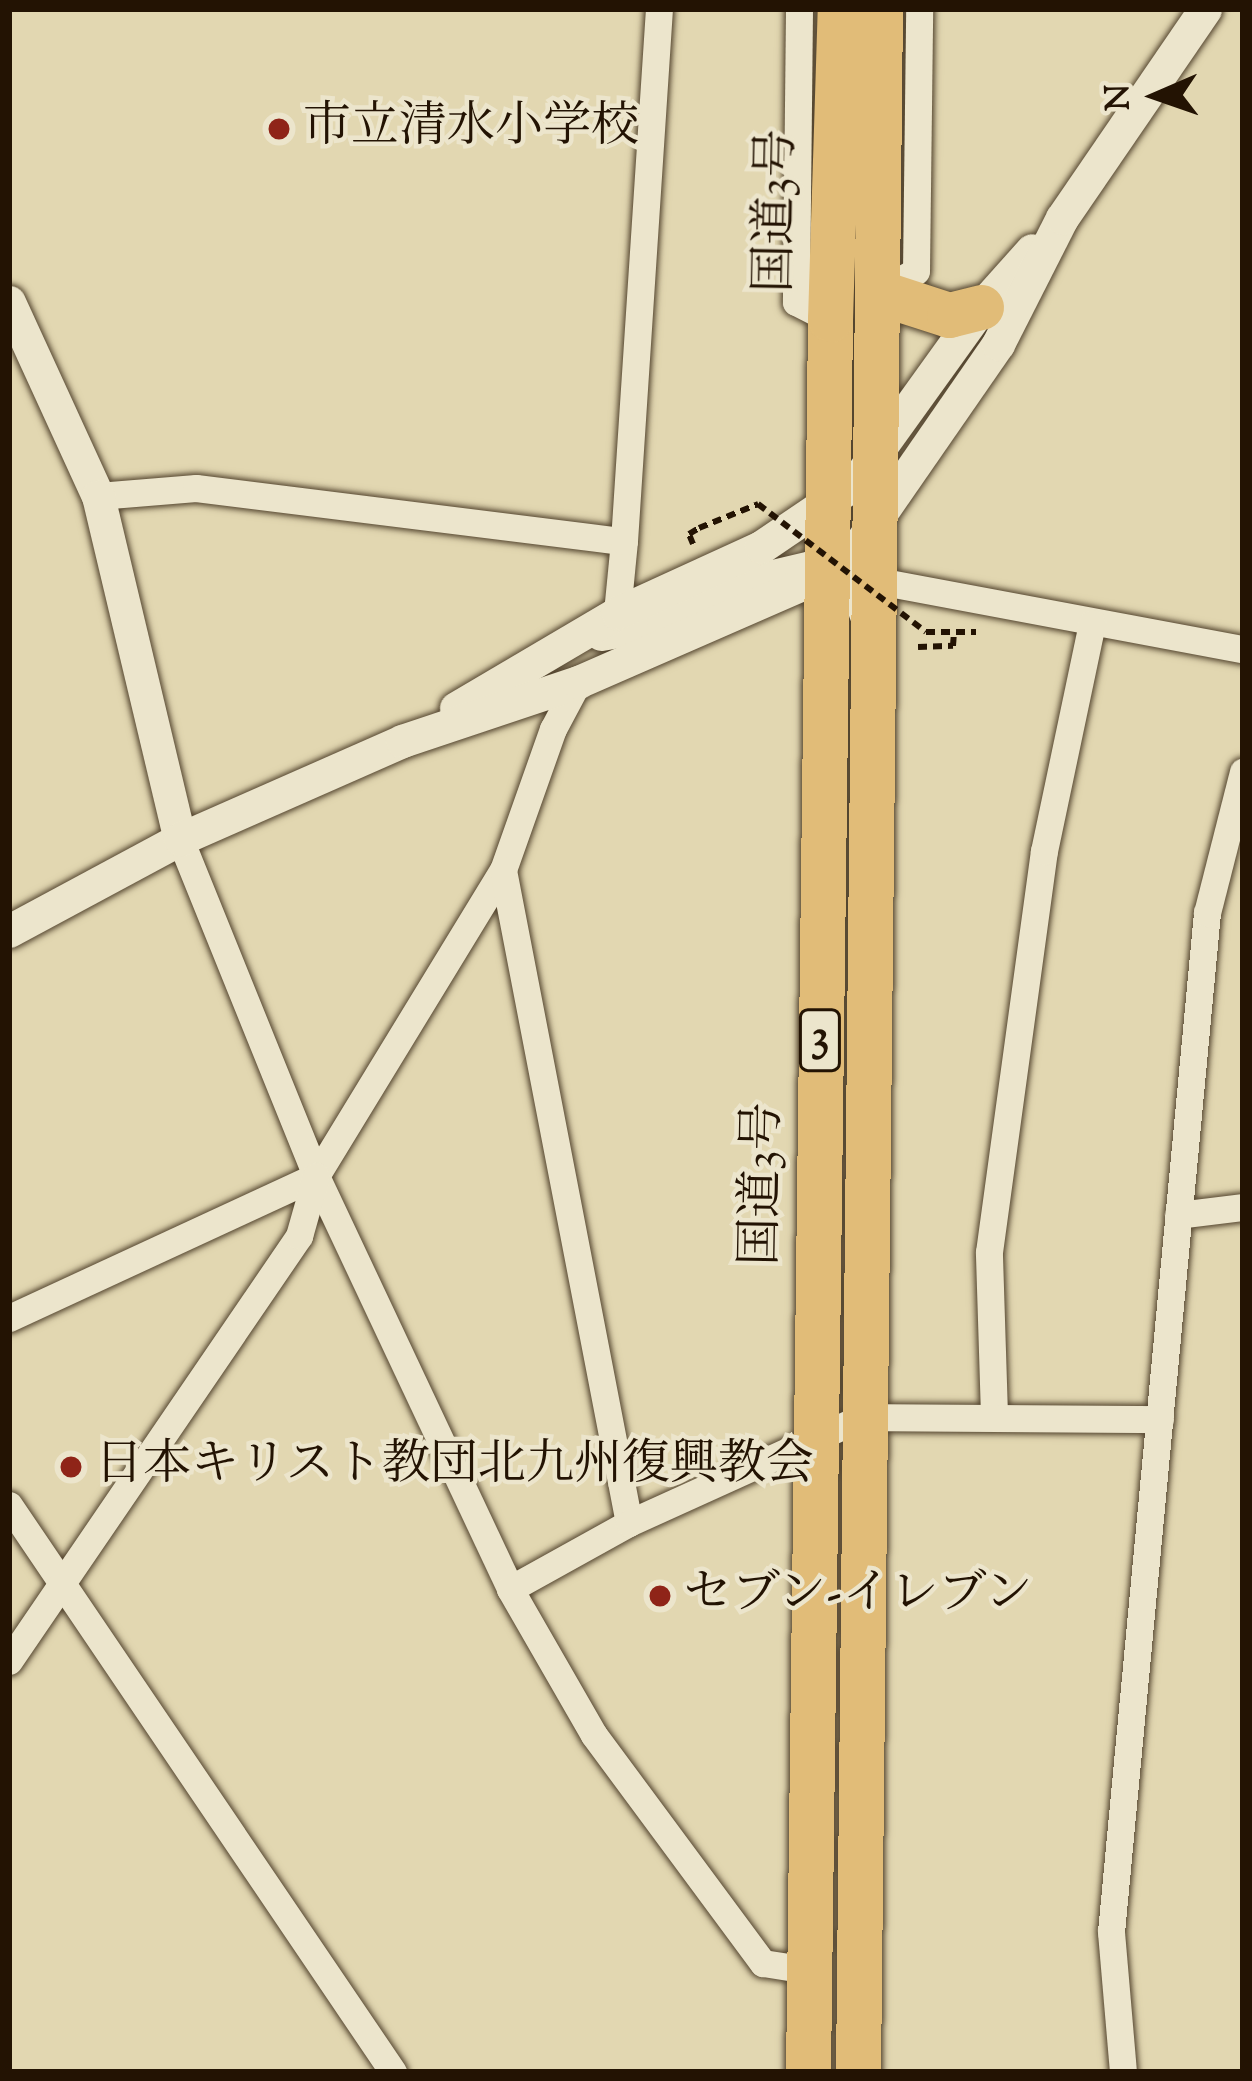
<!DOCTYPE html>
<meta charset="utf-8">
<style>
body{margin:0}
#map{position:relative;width:1252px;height:2081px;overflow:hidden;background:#e2d7b1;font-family:"Sorts Mill Goudy","Noto Serif JP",serif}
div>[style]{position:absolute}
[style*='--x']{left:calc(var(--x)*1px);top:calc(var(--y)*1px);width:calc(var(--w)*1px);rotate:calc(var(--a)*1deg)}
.path>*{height:6px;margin-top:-3px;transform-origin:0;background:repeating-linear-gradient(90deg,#231303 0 9px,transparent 0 15px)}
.roads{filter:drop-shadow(0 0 3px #53442e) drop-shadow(0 0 3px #53442e)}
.minor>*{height:27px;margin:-13.5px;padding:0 13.5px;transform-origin:13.5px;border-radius:13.5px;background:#ece5cc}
.tertiary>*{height:33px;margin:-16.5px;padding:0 16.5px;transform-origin:16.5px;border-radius:16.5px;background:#ece5cc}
.trunk>*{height:45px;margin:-22.5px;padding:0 22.5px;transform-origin:22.5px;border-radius:22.5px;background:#e1bc78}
.path-bridge>*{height:6px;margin-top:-3px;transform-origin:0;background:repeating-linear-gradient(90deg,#231303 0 9px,transparent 0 15px)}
.dots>*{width:33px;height:33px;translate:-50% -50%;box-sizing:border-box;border:6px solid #ece5cc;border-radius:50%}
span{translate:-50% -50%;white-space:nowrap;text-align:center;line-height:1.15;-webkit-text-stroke:9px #ece5cc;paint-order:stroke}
.shield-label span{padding:3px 9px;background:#ece5cc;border:3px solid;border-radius:9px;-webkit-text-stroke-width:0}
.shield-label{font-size:45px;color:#231303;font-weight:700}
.poi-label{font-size:48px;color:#231303}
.left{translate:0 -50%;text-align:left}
.street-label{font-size:48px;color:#231303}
.frame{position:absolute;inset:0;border:12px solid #231303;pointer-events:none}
.north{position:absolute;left:1096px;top:36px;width:120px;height:120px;-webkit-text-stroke:9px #ece5cc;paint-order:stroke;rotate:268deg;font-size:33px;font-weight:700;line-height:48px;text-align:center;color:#231303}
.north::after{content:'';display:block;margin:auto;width:42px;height:54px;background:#231303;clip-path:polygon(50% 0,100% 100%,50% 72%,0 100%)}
</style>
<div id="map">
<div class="path">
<i style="--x:693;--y:544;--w:11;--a:-112"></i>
<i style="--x:689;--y:534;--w:12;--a:-31"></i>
<i style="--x:699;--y:528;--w:64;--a:-22.1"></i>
<i style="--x:926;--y:632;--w:50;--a:0"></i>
<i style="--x:918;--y:647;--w:35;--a:-2"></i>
<i style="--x:953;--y:646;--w:13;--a:-86"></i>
</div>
<div class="roads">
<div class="minor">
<i style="--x:799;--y:9;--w:293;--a:90.6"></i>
<i style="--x:796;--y:302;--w:38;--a:27"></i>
<i style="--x:878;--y:292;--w:43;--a:-28.9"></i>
<i style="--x:916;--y:271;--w:262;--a:-89.3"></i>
<i style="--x:98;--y:496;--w:98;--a:-4.7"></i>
<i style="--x:196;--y:488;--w:431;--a:7.1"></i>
<i style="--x:624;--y:541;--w:72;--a:95.6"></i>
<i style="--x:624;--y:541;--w:533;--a:-86.24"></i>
<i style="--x:862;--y:578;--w:388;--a:10.6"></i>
<i style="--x:180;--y:839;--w:363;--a:68"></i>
<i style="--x:316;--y:1176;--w:359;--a:-58.6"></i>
<i style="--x:503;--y:870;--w:150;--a:-70.5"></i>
<i style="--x:553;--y:729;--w:53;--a:-62"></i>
<i style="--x:503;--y:870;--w:665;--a:79.08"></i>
<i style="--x:316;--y:1176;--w:456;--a:64.8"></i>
<i style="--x:510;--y:1589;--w:168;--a:60.1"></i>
<i style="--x:594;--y:1735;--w:284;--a:53.5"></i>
<i style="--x:763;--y:1963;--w:46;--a:8.8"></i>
<i style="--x:1178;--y:1215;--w:65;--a:-7"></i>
<i style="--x:9;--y:1318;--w:338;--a:-24.8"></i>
<i style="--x:994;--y:1415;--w:163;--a:-91.8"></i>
<i style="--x:989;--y:1252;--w:405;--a:-82.2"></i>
<i style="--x:1044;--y:851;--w:233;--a:-78.1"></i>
<i style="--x:9;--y:1505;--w:685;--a:55.89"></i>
<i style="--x:510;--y:1589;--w:136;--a:-29"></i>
<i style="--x:629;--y:1523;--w:257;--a:-24.4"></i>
<i style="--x:863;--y:1417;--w:297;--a:0.4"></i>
<i style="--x:9;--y:1661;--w:515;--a:-55.69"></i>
<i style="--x:299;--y:1236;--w:62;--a:-74.2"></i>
<i style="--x:1123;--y:2072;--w:141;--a:-94.9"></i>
<i style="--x:1111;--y:1932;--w:1024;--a:-84.62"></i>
<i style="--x:1207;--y:913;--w:146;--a:-75.7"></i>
</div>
<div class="tertiary">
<i style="--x:9;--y:302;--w:213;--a:65.4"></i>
<i style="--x:98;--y:496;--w:353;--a:76.6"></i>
<i style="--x:601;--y:634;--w:63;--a:-10.1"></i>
<i style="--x:663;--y:623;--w:107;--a:-24.4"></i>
<i style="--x:760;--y:579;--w:52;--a:-13.2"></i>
<i style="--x:811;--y:567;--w:56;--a:31.1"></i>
<i style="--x:859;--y:596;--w:35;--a:70"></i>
<i style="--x:456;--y:708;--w:187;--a:-30.5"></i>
<i style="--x:617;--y:613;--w:158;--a:-24.6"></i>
<i style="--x:761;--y:547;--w:112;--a:-34.1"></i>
<i style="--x:854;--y:484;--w:218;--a:-54.3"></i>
<i style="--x:981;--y:307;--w:76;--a:-48.2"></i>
<i style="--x:9;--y:931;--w:194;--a:-28.3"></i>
<i style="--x:180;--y:839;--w:243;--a:-23.8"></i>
<i style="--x:402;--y:741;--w:186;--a:-18.5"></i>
<i style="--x:578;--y:682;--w:273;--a:-23.6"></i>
<i style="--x:828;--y:573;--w:33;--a:-39"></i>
<i style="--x:854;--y:552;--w:253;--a:-55.3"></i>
<i style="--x:998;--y:344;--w:141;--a:-63.1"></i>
<i style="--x:1062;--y:218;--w:253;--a:-55.6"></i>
</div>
<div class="trunk">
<i style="--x:878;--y:292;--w:75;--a:17.9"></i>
<i style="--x:949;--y:315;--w:33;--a:-14"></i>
<i style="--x:808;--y:2072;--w:1753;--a:-89.28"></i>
<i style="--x:830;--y:319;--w:310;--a:-88.2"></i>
<i style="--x:858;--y:2072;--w:2063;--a:-89.39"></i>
</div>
</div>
<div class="path-bridge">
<i style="--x:758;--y:504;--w:211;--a:37.3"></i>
</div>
<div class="dots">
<i style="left:279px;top:129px;background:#8f2418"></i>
<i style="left:71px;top:1467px;background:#8f2418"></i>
<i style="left:660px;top:1596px;background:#8f2418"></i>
</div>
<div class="shield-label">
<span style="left:820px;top:1040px">3</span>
</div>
<div class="poi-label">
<span class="left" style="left:303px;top:129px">市立清水小学校</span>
<span class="left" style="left:95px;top:1467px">日本キリスト教団北九州復興教会</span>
<span class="left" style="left:684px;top:1596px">セブン-イレブン</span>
</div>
<div class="street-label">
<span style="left:778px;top:211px;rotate:-89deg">国道3号</span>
<span style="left:764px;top:1184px;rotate:-89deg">国道3号</span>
</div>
<div class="frame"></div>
<div class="north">N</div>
</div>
